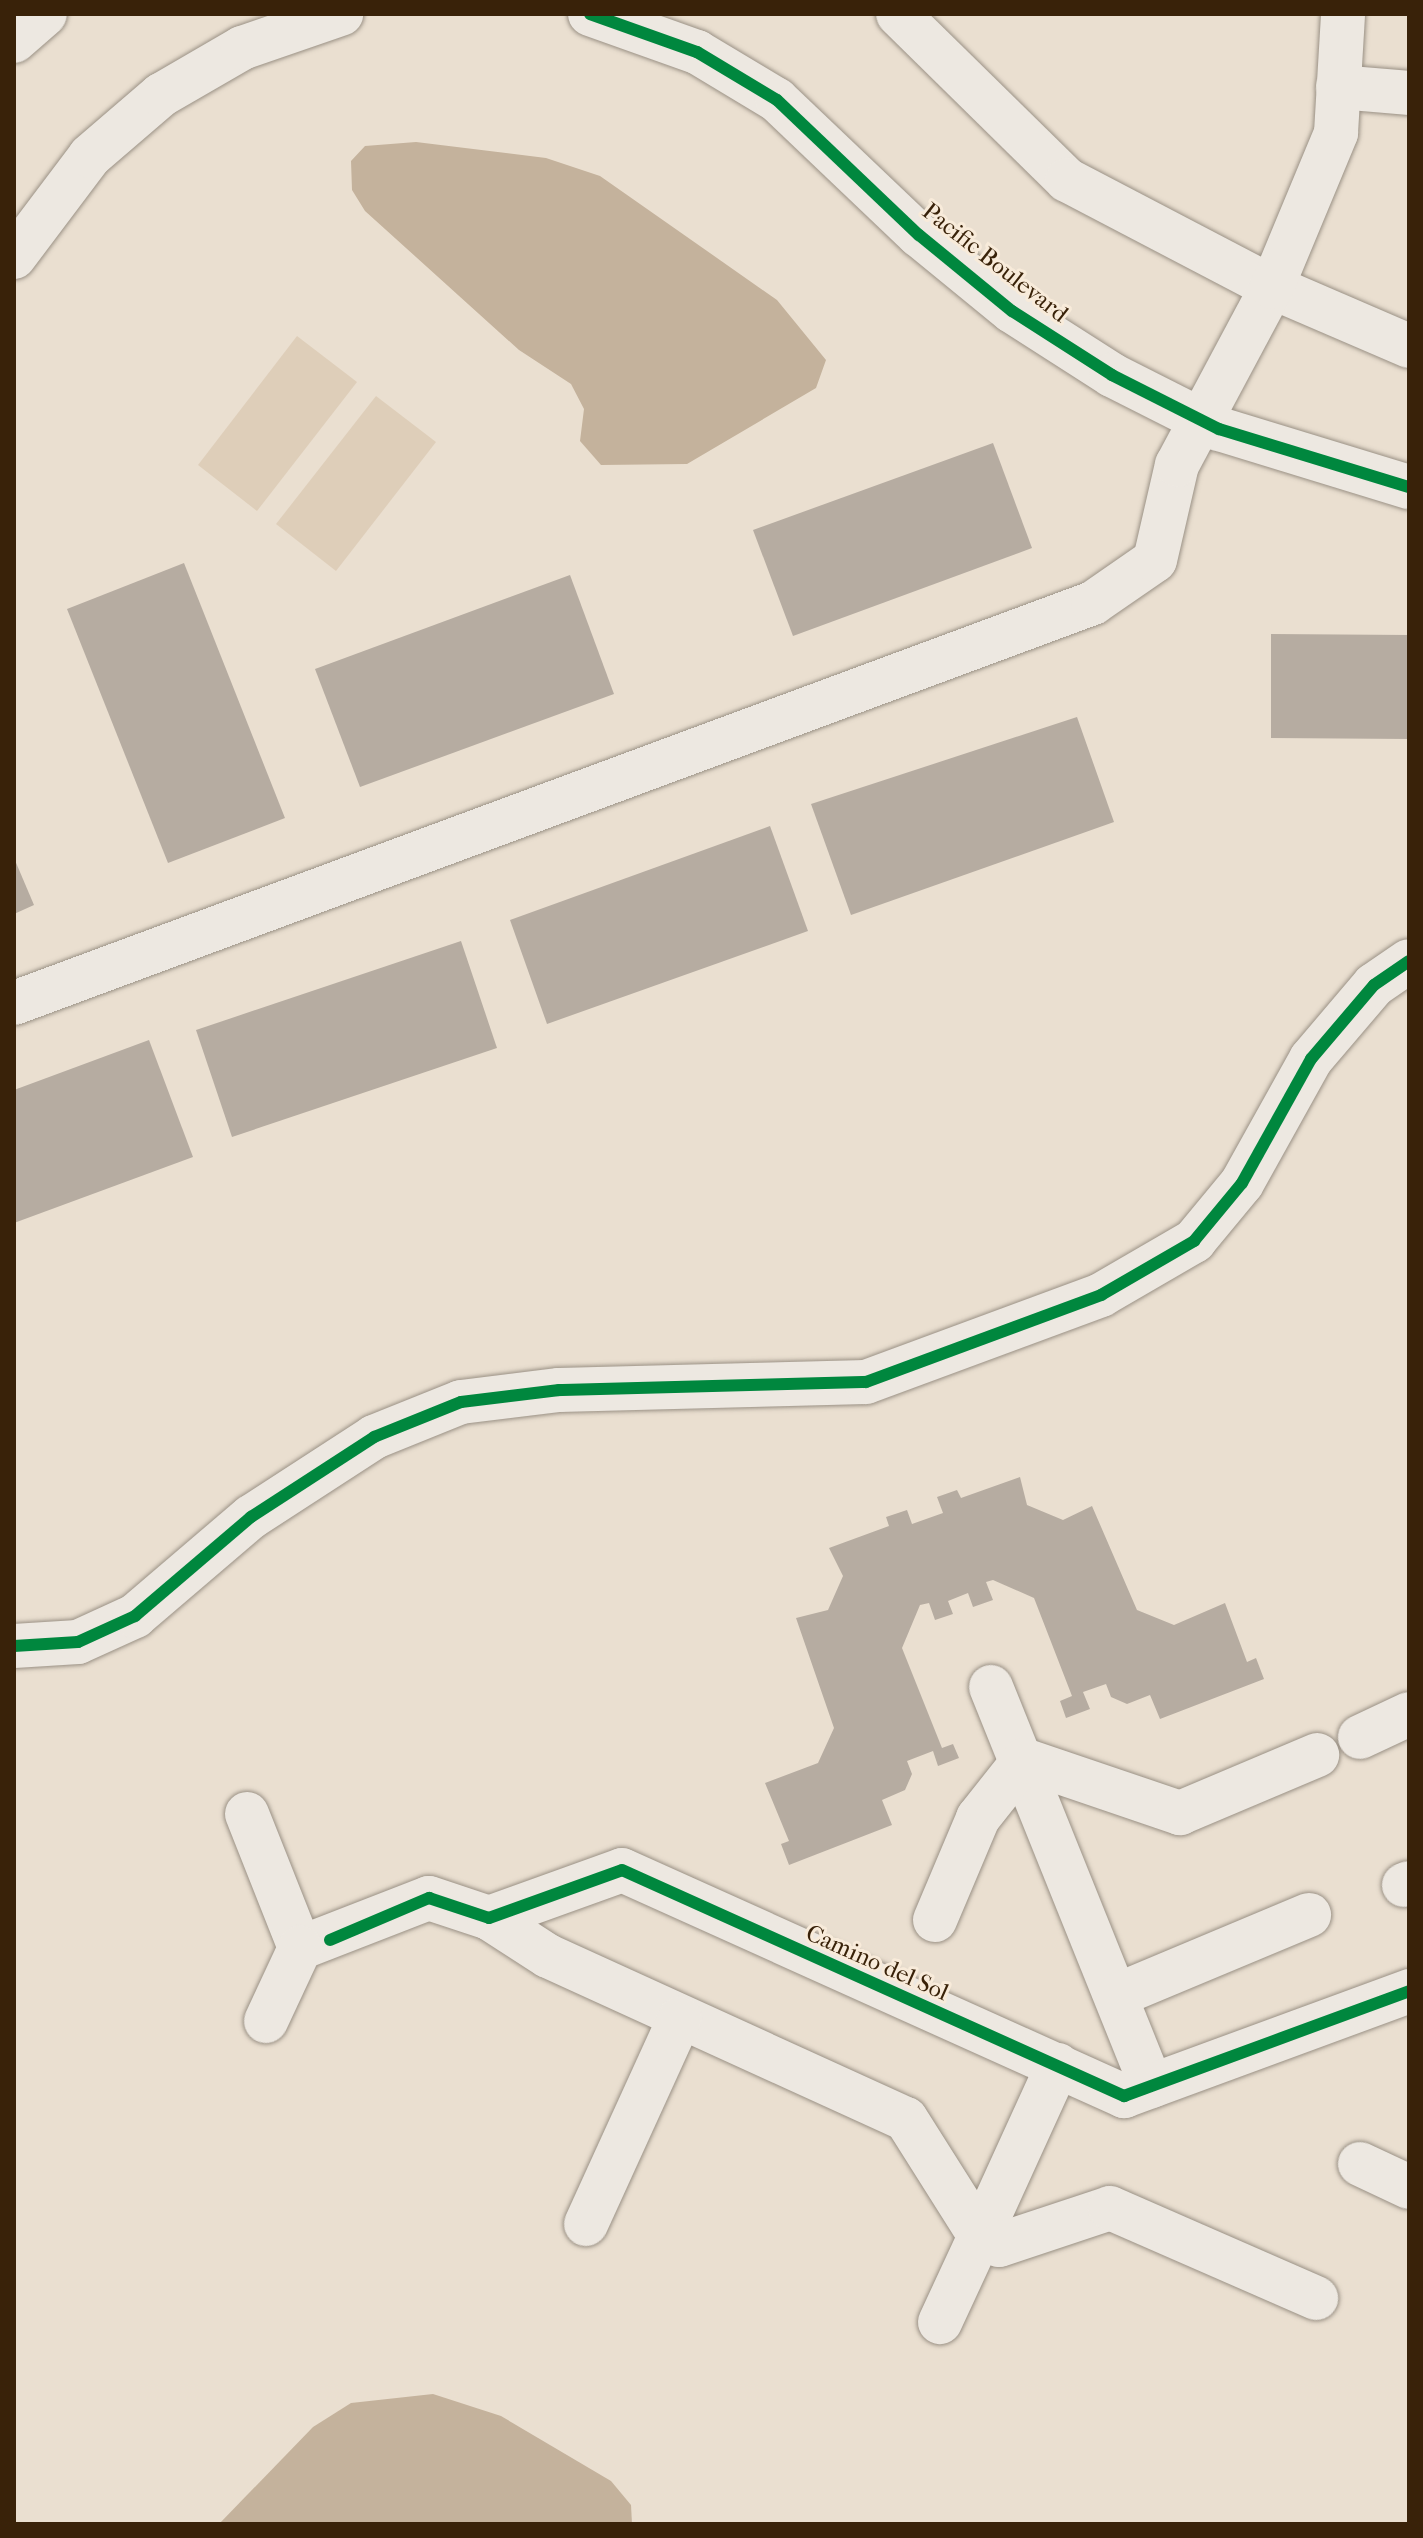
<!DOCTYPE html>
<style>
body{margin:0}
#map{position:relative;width:1423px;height:2538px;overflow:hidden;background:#eadfd0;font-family:"IM FELL French Canon",serif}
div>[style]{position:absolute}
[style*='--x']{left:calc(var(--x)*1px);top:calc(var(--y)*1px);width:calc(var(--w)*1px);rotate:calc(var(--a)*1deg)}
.green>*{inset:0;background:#deceb9}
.water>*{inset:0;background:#c4b29c}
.building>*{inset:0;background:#b6aca1}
.roads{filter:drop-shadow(0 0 2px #9a9185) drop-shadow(0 0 2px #9a9185)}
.minor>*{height:44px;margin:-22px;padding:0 22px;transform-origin:22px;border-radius:22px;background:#ede8e1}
.cycleway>*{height:12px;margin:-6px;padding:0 6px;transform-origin:6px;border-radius:6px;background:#00873e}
span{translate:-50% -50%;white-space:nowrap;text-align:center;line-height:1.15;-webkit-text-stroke:6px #f8ebda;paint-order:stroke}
.street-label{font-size:24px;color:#392209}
.frame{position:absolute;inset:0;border:16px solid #392209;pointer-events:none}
</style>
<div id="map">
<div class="green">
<i style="clip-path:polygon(297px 336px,357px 382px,257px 511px,198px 465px)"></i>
<i style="clip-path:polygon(376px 396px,436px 442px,336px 571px,276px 524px)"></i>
</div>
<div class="water">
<i style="clip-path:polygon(416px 142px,546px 158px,600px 176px,777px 300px,826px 360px,816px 388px,687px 464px,601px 465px,580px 441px,584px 409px,571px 384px,519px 350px,365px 211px,352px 190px,351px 161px,365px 146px)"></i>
<i style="clip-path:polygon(433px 2394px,501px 2416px,611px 2481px,631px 2505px,632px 2524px,219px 2524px,313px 2427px,351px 2403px)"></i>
</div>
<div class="building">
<i style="clip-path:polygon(993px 443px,1032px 548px,793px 636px,753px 530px)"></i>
<i style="clip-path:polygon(184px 563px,285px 818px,168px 863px,67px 609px)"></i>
<i style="clip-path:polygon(570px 575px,614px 694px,360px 787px,315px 669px)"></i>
<i style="clip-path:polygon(1271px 634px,1409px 635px,1409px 739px,1271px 738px)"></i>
<i style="clip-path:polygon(1077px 717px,1114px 822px,851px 915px,811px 804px)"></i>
<i style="clip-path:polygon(770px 826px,808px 931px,547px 1024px,510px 920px)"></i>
<i style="clip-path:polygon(14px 858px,34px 905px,14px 914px)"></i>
<i style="clip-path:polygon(461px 941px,497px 1048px,232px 1137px,196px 1030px)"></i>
<i style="clip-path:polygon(149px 1040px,193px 1157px,14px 1223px,14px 1090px)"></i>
<i style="clip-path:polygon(1020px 1477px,1027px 1505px,1063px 1520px,1092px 1506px,1137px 1610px,1174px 1625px,1225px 1603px,1247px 1662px,1256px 1658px,1264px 1679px,1160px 1719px,1150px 1695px,1127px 1704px,1111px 1697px,1106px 1684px,1083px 1692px,1090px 1709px,1066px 1718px,1060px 1701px,1072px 1696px,1034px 1598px,993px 1580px,986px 1582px,993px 1600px,973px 1607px,968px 1593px,948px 1601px,953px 1614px,935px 1620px,929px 1603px,920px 1605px,902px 1648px,942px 1748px,953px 1744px,959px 1758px,938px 1766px,933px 1751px,907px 1761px,912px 1774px,905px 1790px,882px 1800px,892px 1825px,789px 1865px,781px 1844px,789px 1841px,765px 1783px,818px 1763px,834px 1728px,796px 1618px,828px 1610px,843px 1576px,829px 1548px,889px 1526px,886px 1517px,907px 1510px,912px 1524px,943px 1513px,937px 1497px,957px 1490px,961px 1498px)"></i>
</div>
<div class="roads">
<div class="minor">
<i style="--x:590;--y:14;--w:114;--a:19.6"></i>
<i style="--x:697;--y:52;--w:93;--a:31"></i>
<i style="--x:777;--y:100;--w:196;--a:43.6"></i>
<i style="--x:919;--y:235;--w:120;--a:39.3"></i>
<i style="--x:1012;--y:311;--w:119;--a:32.6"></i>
<i style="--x:1112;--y:375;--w:120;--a:26.8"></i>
<i style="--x:1219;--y:429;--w:199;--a:17"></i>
<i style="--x:898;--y:14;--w:237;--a:44.5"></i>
<i style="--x:1067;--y:180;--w:231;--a:27.6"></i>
<i style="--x:1272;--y:287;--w:149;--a:23.3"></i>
<i style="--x:14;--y:41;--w:41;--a:-41.1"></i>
<i style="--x:1338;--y:87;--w:71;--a:4.8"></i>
<i style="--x:14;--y:257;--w:126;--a:-53"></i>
<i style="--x:90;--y:156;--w:94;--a:-40.7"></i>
<i style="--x:161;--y:95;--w:94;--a:-30.1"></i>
<i style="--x:242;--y:48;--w:105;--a:-19"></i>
<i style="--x:14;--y:1003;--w:1151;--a:-20.34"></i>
<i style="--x:1093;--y:603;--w:75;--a:-34.7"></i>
<i style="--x:1155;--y:560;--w:98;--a:-77"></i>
<i style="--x:1177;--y:465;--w:202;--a:-61.9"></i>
<i style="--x:1272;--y:287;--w:167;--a:-67.4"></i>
<i style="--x:1336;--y:133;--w:119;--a:-86.6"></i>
<i style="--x:14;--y:1646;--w:64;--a:-3.6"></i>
<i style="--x:78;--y:1642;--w:63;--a:-24.5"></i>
<i style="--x:135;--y:1616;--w:153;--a:-40.5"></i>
<i style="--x:251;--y:1517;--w:147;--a:-33"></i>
<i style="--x:374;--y:1437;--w:94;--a:-21.9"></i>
<i style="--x:461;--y:1402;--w:99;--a:-7"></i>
<i style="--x:559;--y:1390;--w:307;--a:-1.5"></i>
<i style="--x:866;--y:1382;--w:251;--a:-20.3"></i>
<i style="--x:1101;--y:1295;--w:108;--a:-30.1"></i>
<i style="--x:1194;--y:1241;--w:75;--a:-50.4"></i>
<i style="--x:1242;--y:1183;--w:142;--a:-60.9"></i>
<i style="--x:1311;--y:1059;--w:97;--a:-49.6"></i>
<i style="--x:1374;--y:985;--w:42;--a:-34.4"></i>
<i style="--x:991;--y:1687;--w:430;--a:68.1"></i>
<i style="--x:1360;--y:1737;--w:54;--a:-25.1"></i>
<i style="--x:247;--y:1814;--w:144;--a:68.4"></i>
<i style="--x:300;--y:1948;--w:138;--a:-21.2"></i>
<i style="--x:429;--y:1898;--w:63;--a:18.4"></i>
<i style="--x:489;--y:1918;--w:141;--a:-19.8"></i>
<i style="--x:622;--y:1870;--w:551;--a:24.24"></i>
<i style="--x:1124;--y:2096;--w:304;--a:-20.2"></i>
<i style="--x:1404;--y:1885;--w:5;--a:-22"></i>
<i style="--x:489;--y:1918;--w:70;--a:32.8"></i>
<i style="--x:548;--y:1956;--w:393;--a:24.5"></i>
<i style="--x:906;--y:2119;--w:138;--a:57.7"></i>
<i style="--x:980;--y:2236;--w:95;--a:114.9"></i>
<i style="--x:935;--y:1920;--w:111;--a:-67.1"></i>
<i style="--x:978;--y:1818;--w:74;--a:-51.6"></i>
<i style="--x:1024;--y:1760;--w:165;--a:18.8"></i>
<i style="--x:1180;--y:1813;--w:149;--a:-22.9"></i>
<i style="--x:1120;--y:1994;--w:205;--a:-22.7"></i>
<i style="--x:266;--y:2021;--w:81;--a:-65"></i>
<i style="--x:1058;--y:2065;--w:188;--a:114.5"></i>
<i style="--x:980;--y:2236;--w:21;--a:25"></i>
<i style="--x:999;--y:2245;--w:117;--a:-18.4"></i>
<i style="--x:1110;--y:2208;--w:225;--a:23.6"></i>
<i style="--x:1360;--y:2164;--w:54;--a:25.1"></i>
<i style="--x:586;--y:2224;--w:226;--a:-65.5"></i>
</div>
</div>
<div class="cycleway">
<i style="--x:590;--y:14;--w:114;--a:19.6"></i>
<i style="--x:697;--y:52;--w:93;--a:31"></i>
<i style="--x:777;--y:100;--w:196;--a:43.6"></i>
<i style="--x:919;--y:235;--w:120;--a:39.3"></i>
<i style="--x:1012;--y:311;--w:119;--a:32.6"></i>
<i style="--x:1112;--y:375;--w:120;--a:26.8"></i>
<i style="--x:1219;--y:429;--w:199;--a:17"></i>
<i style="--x:14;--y:1646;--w:64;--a:-3.6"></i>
<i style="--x:78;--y:1642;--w:63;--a:-24.5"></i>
<i style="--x:135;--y:1616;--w:153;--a:-40.5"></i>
<i style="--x:251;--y:1517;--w:147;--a:-33"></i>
<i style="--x:374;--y:1437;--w:94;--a:-21.9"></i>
<i style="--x:461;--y:1402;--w:99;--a:-7"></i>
<i style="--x:559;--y:1390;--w:307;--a:-1.5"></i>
<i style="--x:866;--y:1382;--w:251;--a:-20.3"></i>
<i style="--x:1101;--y:1295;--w:108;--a:-30.1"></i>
<i style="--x:1194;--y:1241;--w:75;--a:-50.4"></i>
<i style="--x:1242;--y:1183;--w:142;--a:-60.9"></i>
<i style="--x:1311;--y:1059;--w:97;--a:-49.6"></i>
<i style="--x:1374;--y:985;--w:42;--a:-34.4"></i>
<i style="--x:330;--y:1940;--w:108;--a:-23"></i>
<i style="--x:429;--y:1898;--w:63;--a:18.4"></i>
<i style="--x:489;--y:1918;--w:141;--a:-19.8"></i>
<i style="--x:622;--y:1870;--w:551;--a:24.24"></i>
<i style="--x:1124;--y:2096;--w:304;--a:-20.2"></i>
</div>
<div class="street-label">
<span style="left:995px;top:263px;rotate:38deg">Pacific Boulevard</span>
<span style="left:877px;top:1963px;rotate:24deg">Camino del Sol</span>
</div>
<div class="frame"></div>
</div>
